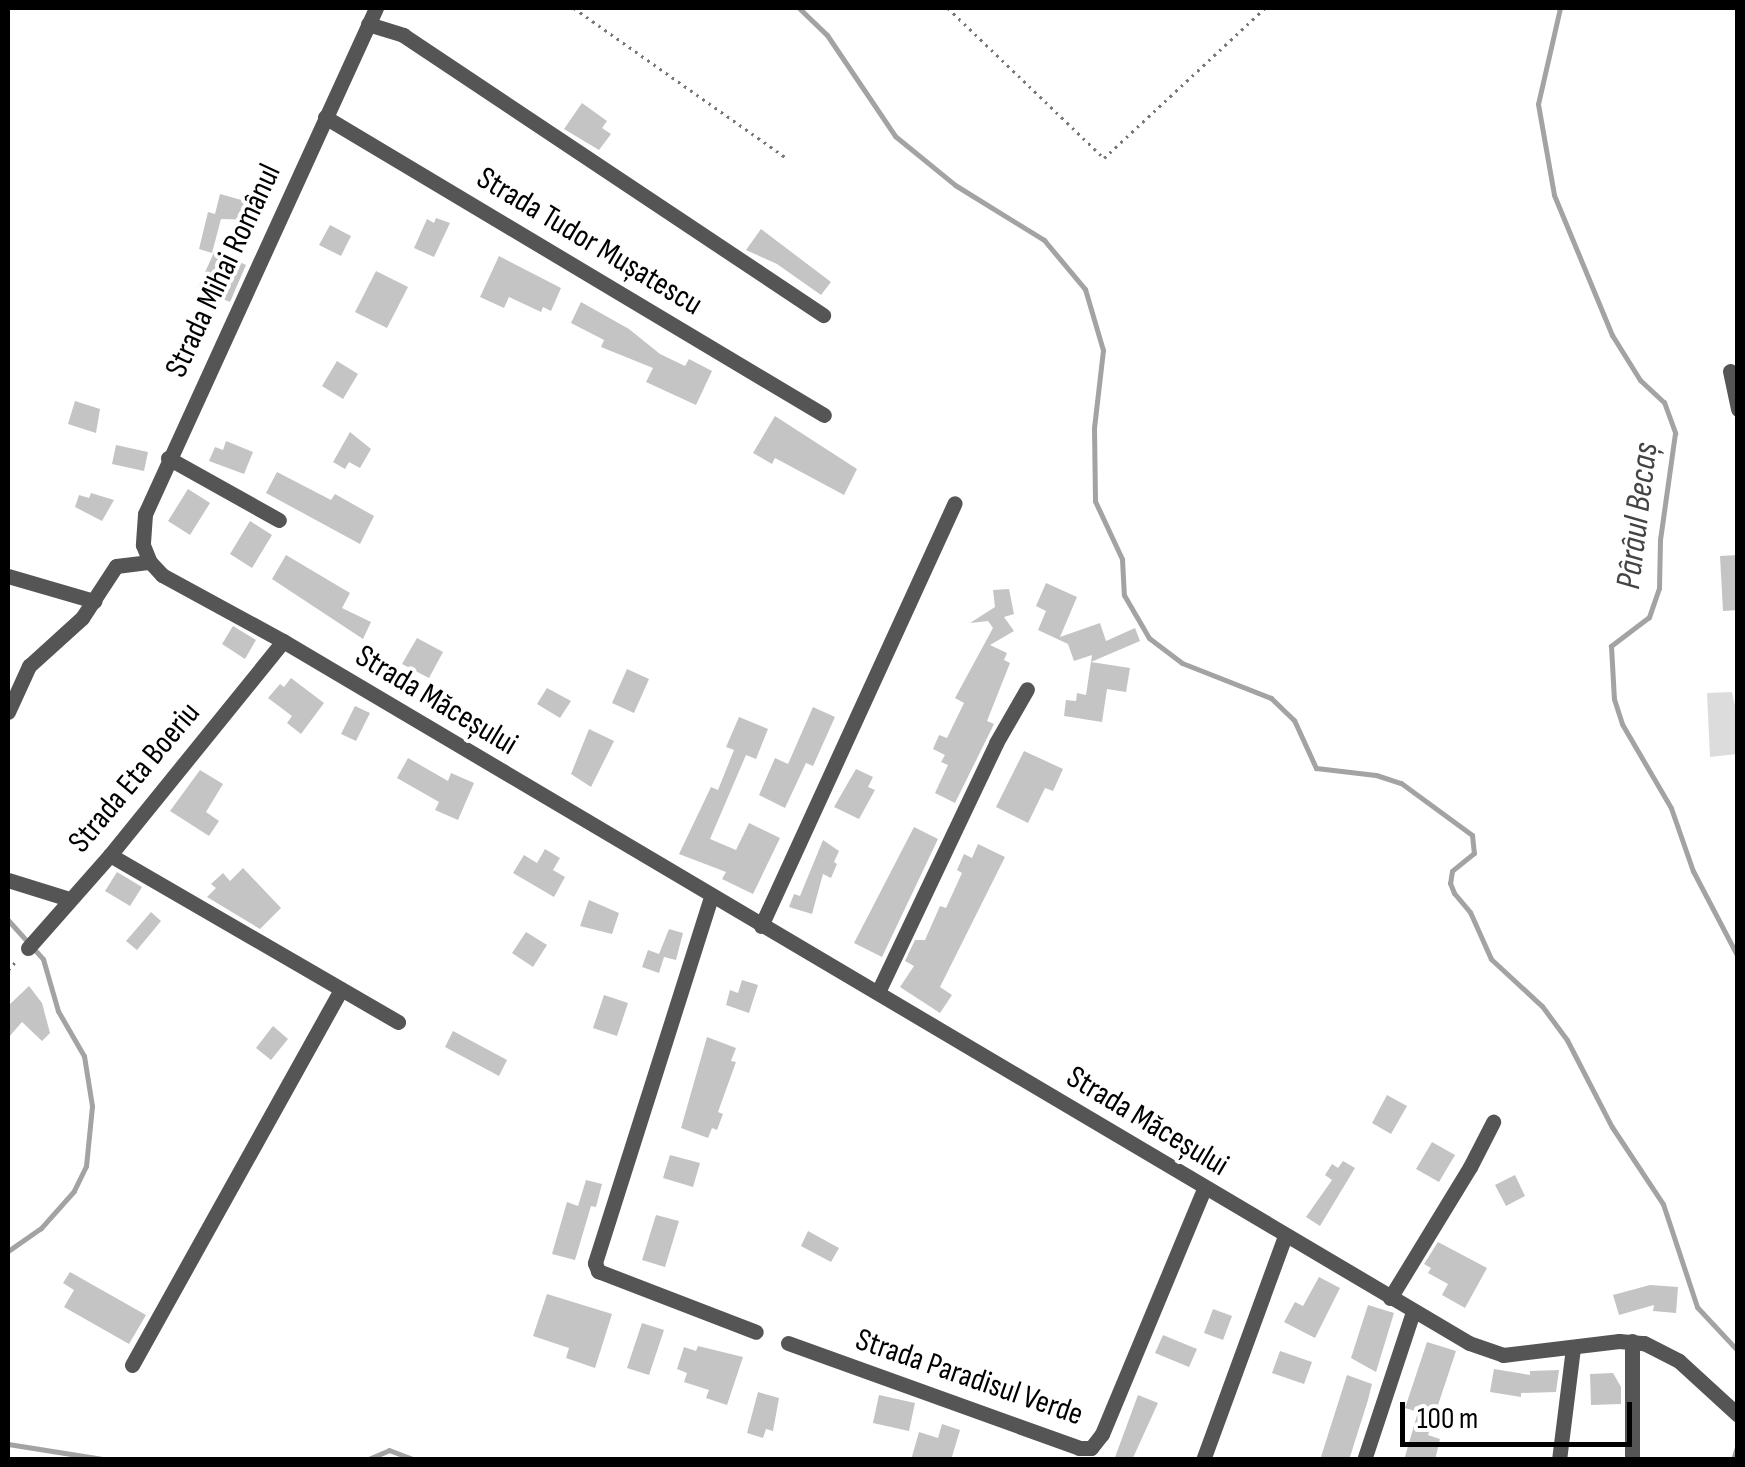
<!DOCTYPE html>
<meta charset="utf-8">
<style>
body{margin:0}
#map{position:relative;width:1745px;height:1467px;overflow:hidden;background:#fff;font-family:"Sofia Sans Condensed",sans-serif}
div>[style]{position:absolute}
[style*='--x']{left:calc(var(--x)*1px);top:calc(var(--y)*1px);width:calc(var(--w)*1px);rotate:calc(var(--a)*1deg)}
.green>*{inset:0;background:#dcdcdc}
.stream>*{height:5px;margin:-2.5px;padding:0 2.5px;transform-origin:2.5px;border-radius:2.5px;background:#a3a3a3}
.building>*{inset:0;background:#c4c4c4}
.path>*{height:2.5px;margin-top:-1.25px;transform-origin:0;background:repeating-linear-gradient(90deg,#777 0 2.5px,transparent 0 7.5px)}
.minor>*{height:15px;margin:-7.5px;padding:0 7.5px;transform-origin:7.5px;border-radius:7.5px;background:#555}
span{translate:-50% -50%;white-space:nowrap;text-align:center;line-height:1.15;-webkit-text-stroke:8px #fff;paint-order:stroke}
.street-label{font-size:32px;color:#000}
.water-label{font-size:35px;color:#444;font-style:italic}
.frame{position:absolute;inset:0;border:10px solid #000;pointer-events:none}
.scale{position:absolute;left:1400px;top:1402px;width:232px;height:45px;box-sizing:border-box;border:5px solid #000;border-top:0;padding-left:12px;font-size:30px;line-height:35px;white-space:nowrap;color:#000;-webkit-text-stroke:8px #fff;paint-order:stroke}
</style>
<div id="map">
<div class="green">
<i style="clip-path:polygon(1732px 692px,1737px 715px,1737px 754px,1710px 757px,1707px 693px)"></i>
</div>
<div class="stream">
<i style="--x:799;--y:8;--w:39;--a:44"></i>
<i style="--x:827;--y:35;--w:122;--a:56"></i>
<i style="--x:895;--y:136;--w:77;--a:39.2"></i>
<i style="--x:955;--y:185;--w:105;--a:31.7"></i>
<i style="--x:1044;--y:240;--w:64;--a:50.1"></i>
<i style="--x:1085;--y:289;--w:64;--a:73.6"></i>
<i style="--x:1103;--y:350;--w:79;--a:96.6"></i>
<i style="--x:1094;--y:428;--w:73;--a:89.2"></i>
<i style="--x:1095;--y:501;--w:64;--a:65"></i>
<i style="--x:1122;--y:559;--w:36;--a:87"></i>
<i style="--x:1124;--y:595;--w:50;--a:59.8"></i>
<i style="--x:1149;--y:638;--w:41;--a:37.1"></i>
<i style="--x:1182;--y:663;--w:96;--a:21.5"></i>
<i style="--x:1271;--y:698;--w:32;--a:44"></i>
<i style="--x:1294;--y:720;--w:53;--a:65.4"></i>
<i style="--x:1316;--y:768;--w:60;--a:6.7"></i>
<i style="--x:1376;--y:775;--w:26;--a:18"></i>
<i style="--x:1401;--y:783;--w:88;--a:36.2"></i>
<i style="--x:1472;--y:835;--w:18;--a:84"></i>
<i style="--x:1474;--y:853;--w:28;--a:141"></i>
<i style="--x:1452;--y:871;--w:12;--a:99"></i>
<i style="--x:1450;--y:883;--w:11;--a:68"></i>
<i style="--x:1454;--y:893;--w:25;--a:50"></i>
<i style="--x:1470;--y:912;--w:51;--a:65.9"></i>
<i style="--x:1491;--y:959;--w:69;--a:42.7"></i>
<i style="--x:1542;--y:1006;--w:42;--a:53.7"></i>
<i style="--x:1567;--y:1040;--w:98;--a:62.7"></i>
<i style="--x:1612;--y:1127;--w:92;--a:56.5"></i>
<i style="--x:1663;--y:1204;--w:108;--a:71.7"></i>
<i style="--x:1697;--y:1307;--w:60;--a:47"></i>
<i style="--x:1560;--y:8;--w:98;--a:102.9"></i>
<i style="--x:1538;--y:104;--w:92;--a:80"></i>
<i style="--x:1554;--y:195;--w:152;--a:67.5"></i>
<i style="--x:1612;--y:335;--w:53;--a:58.1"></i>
<i style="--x:1640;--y:380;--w:33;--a:43"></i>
<i style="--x:1664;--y:402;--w:33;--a:70"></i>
<i style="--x:1675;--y:433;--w:108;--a:98"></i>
<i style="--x:1660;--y:540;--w:48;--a:91.2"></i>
<i style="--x:1659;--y:588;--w:31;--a:109"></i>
<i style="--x:1649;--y:617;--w:48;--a:142.7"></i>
<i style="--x:1611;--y:646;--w:53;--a:86.8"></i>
<i style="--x:1614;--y:699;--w:26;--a:72"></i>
<i style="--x:1622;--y:724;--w:97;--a:59.7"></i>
<i style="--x:1671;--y:808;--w:67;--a:70.8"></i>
<i style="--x:1693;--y:871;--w:97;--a:62.4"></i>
<i style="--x:8;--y:920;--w:52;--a:48.1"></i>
<i style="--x:43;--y:959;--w:54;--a:73.9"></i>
<i style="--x:58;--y:1011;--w:52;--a:60"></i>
<i style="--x:84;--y:1056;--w:51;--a:80.9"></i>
<i style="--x:92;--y:1106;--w:60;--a:95.7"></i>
<i style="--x:86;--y:1166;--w:28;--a:116"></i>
<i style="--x:74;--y:1191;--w:50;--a:131.7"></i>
<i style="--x:41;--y:1228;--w:40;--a:145.1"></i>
<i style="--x:8;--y:1444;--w:102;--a:9"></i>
<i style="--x:366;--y:1460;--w:25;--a:-23"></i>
<i style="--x:389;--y:1450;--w:28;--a:21"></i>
<i style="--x:1733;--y:1460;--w:17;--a:-73"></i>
</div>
<div class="building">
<i style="clip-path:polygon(582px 103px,607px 121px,602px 128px,611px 134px,599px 150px,564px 129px)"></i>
<i style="clip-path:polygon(220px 194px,260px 205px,256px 220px,221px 219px,212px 253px,199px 249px,208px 212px,215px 214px)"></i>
<i style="clip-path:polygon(436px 218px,450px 223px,434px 257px,414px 248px,427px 219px,434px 223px)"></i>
<i style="clip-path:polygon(330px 225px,351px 236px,341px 256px,319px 245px)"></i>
<i style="clip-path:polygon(761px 229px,831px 282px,821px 295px,777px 264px,746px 250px)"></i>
<i style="clip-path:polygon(215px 250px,246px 265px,230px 302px,198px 288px)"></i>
<i style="clip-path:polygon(499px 256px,561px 288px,551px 311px,543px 307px,541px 312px,509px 297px,504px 308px,480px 297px)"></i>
<i style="clip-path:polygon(376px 271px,408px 287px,387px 328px,355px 312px)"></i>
<i style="clip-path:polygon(581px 302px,629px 329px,660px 354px,685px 366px,689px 359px,712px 371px,696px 405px,646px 382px,653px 368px,601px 347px,604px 340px,571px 323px)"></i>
<i style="clip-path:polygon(337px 361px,358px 374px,343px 399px,322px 386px)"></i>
<i style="clip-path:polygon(75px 401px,100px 409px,96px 433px,68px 424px)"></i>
<i style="clip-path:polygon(775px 416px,857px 469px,844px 495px,775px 458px,772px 464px,753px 453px)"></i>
<i style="clip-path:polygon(350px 432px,371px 449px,360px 468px,349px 462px,345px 469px,333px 462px)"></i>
<i style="clip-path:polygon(226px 441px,253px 452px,244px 474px,209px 461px,215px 447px,223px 450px)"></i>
<i style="clip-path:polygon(116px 445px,148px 452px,144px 471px,112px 464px)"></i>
<i style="clip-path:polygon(277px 472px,331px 500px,335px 494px,374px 516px,360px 544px,266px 493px)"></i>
<i style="clip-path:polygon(188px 489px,210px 503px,190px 535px,168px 521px)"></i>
<i style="clip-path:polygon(91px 493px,114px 500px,102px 521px,75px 507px,79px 495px,89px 498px)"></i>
<i style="clip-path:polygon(250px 521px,272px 535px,252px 568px,230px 554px)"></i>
<i style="clip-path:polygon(286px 555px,350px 593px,342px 608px,371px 622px,363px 639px,272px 579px)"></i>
<i style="clip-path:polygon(1738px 555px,1738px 610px,1723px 611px,1720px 556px)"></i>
<i style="clip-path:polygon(1046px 583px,1077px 597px,1060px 637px,1100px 623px,1106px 641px,1135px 628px,1140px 641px,1091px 662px,1130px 668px,1126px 692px,1107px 689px,1102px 722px,1064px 716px,1066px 700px,1076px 701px,1077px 693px,1086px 695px,1092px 655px,1074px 661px,1068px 644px,1038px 630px,1046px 611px,1036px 606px)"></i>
<i style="clip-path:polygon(1009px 589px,1014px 614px,1004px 617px,1014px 631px,990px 645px,1007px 653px,1004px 660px,1010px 663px,987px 721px,994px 724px,955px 803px,935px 793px,948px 765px,941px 762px,945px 755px,933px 749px,939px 735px,947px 738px,964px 703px,955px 698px,993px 628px,988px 621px,970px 623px,995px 607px,993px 590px)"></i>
<i style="clip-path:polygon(233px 626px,256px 640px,245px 659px,222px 644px)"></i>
<i style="clip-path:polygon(417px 638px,443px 652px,429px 678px,402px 664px)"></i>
<i style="clip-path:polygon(627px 669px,649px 679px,634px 713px,612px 703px)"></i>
<i style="clip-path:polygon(291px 678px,324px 703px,301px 734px,287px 723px,292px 716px,268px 698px,280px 684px,284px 687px)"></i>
<i style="clip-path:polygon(547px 688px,571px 701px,560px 718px,537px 704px)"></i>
<i style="clip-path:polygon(355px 706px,370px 713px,356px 741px,341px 734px)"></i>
<i style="clip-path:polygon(813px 707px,835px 717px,813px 766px,806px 763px,785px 808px,759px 795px,775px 758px,788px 764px)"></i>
<i style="clip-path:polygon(739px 717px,768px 729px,756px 759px,746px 755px,710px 839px,736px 850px,749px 823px,780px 838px,753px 894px,722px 879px,726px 872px,679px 854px,711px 787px,718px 790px,734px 750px,726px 747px)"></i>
<i style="clip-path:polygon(589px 729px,614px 741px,591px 787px,571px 774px)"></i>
<i style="clip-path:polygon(1024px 751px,1063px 769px,1053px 791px,1045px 788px,1028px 823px,996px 807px)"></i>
<i style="clip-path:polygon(408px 758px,448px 781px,451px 773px,474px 783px,458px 820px,435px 810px,439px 802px,397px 778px)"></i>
<i style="clip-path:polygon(856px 769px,873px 777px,868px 787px,875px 790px,859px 819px,834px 807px)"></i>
<i style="clip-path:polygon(200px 770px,223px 784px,206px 812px,219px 821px,209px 836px,170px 811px)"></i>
<i style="clip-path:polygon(914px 827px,938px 839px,882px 957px,854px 943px)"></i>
<i style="clip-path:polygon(823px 840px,839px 851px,834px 862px,837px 864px,831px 878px,823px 874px,812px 914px,789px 907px,794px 894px,800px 896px)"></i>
<i style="clip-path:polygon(978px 844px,1005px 857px,940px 987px,952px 995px,940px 1013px,900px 987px,914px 966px,905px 961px,915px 940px,925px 940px,940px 906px,946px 908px,962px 873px,957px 870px,964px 854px,972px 858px)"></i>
<i style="clip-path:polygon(545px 849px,560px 858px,553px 870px,565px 877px,554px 897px,513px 873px,524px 855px,537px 863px)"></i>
<i style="clip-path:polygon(243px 868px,281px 908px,260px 929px,207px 897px,216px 888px,211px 884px,223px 873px,230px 881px)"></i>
<i style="clip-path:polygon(117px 872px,142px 887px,130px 906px,105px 891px)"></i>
<i style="clip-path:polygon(589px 900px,619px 913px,612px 934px,580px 926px)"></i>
<i style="clip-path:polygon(151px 912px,161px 921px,137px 950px,126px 941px)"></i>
<i style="clip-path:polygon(669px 929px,683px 933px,676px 960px,664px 957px,659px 973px,642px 967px,648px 950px,659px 954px)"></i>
<i style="clip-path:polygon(526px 932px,547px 945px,533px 967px,512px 953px)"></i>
<i style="clip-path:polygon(742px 980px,758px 985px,749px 1013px,726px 1005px,730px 990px,738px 993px)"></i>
<i style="clip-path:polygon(29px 986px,42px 1003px,50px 1033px,42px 1041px,22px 1022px,8px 1038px,8px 1006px)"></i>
<i style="clip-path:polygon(604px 995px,628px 1003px,617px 1036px,593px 1028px)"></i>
<i style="clip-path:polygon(273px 1026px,288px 1039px,271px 1060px,256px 1048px)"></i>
<i style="clip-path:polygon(453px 1031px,507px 1060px,499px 1076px,445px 1047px)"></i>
<i style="clip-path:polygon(707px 1037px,736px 1048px,731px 1061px,736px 1062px,718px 1112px,723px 1114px,717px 1130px,712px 1128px,708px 1138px,681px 1128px)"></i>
<i style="clip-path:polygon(1387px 1095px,1407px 1106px,1391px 1134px,1372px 1123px)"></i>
<i style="clip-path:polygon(1432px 1142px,1455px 1155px,1439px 1182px,1416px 1169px)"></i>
<i style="clip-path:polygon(670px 1155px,700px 1163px,693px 1187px,663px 1178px)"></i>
<i style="clip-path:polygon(1343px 1161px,1355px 1168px,1320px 1226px,1306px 1217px,1332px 1180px,1325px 1175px,1332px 1164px,1338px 1168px)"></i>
<i style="clip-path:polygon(1515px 1175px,1525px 1196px,1506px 1206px,1495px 1185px)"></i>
<i style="clip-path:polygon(586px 1180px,602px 1184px,596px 1207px,591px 1206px,575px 1260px,552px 1254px,567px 1202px,578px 1206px)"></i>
<i style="clip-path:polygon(656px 1215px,679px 1221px,665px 1267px,642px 1260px)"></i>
<i style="clip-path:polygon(808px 1231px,839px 1248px,831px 1262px,801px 1246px)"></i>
<i style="clip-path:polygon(1438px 1242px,1487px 1268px,1465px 1308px,1442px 1295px,1448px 1284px,1428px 1273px,1431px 1268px,1424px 1264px)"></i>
<i style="clip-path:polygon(70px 1272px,146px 1315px,129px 1344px,64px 1307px,74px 1290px,63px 1283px)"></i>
<i style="clip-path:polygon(1319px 1277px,1340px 1288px,1315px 1338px,1284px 1322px,1295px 1302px,1303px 1306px)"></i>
<i style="clip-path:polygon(1650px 1285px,1678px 1287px,1676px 1313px,1653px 1311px,1654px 1305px,1619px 1315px,1613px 1295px)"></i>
<i style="clip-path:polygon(547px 1294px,612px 1314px,595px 1368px,566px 1358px,569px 1348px,533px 1336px)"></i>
<i style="clip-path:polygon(1368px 1305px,1394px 1313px,1376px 1372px,1351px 1358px)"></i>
<i style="clip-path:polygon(1213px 1309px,1232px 1316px,1223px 1340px,1204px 1333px)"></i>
<i style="clip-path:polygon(642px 1323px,664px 1330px,649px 1375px,627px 1368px)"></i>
<i style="clip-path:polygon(1163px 1335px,1197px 1349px,1189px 1367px,1155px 1353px)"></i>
<i style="clip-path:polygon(1427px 1342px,1456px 1351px,1428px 1435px,1440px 1439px,1435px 1460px,1404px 1460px,1418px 1412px,1405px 1408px)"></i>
<i style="clip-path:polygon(698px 1346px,743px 1357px,727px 1405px,706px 1398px,709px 1390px,684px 1382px,687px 1373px,677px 1369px,684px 1347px,696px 1351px)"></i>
<i style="clip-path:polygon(1280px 1351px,1312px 1362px,1304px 1384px,1272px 1373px)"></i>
<i style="clip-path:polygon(1494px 1369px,1530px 1375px,1530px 1371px,1559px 1370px,1556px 1392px,1521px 1393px,1521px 1397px,1490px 1392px)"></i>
<i style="clip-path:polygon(1613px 1373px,1621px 1387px,1621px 1404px,1591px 1405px,1590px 1374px)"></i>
<i style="clip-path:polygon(1347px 1375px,1372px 1384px,1368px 1400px,1349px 1460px,1320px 1460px)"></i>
<i style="clip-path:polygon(758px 1392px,779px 1398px,773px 1431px,766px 1429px,763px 1438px,747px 1433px)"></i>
<i style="clip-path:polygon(879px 1395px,915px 1403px,909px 1431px,873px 1423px)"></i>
<i style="clip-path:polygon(1138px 1395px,1158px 1403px,1132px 1460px,1114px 1460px)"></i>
<i style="clip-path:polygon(942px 1424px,960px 1430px,951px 1460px,911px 1460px,919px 1432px,938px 1438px)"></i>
</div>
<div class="path">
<i style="--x:574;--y:8;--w:258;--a:35.2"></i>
<i style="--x:948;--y:8;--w:216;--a:43.9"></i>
<i style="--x:1104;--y:158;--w:220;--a:-43"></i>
<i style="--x:8;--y:970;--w:13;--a:-48"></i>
</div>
<div class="minor">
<i style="--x:376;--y:8;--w:556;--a:114.54"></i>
<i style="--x:145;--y:514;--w:31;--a:94"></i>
<i style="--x:143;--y:545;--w:18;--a:68"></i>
<i style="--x:150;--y:562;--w:18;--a:47"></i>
<i style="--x:162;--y:575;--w:138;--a:28.6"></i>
<i style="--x:283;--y:641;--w:1378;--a:30.62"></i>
<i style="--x:1469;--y:1343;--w:36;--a:19"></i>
<i style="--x:1503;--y:1355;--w:117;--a:-6.9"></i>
<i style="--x:1619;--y:1341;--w:25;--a:5"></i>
<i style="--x:1644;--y:1343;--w:39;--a:27"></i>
<i style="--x:1679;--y:1361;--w:80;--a:42.5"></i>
<i style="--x:368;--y:24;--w:37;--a:17"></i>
<i style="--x:403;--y:35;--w:505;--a:33.69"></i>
<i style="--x:325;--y:117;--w:581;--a:30.85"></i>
<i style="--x:1730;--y:371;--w:39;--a:78"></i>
<i style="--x:168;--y:458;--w:127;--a:29.2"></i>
<i style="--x:8;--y:576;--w:90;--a:16.2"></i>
<i style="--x:8;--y:712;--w:51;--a:-65.5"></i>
<i style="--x:29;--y:666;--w:72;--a:-42.2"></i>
<i style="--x:82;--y:618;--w:62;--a:-56.8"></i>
<i style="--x:116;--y:566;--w:34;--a:-7"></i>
<i style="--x:110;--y:855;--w:333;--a:30.1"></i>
<i style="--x:8;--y:880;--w:64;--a:17.3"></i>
<i style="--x:711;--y:897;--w:384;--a:107.6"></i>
<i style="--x:595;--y:1263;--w:9;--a:69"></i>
<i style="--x:598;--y:1271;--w:169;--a:21.1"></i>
<i style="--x:761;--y:926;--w:465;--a:-65.4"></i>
<i style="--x:28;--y:948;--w:124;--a:-48.6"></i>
<i style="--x:110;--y:855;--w:275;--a:-51"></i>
<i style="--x:878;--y:992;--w:276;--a:-64.6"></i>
<i style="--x:996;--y:743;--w:62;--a:-60.1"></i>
<i style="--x:1390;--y:1298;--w:153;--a:-58.6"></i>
<i style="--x:1470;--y:1167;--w:51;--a:-62.9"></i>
<i style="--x:788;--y:1343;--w:309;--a:19.8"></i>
<i style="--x:1079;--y:1448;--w:12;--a:0"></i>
<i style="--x:1091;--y:1448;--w:18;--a:-52"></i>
<i style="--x:1102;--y:1434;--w:265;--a:-67.4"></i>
<i style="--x:132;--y:1365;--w:430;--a:-60.9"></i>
<i style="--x:1203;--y:1460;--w:239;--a:-69.9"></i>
<i style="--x:1364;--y:1460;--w:156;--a:-71.7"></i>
<i style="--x:1559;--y:1460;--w:113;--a:-82.9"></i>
<i style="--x:1632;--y:1460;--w:119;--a:-90"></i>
</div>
<div class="street-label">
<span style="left:589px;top:242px;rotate:31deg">Strada Tudor Mușatescu</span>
<span style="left:224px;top:271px;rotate:-65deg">Strada Mihai Românul</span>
<span style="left:436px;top:701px;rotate:31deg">Strada Măceșului</span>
<span style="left:135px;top:778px;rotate:-50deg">Strada Eta Boeriu</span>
<span style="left:1147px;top:1122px;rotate:31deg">Strada Măceșului</span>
<span style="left:969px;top:1378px;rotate:19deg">Strada Paradisul Verde</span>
</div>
<div class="water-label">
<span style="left:1638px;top:516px;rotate:-83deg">Pârâul Becaș</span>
</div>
<div class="frame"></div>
<div class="scale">100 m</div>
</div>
